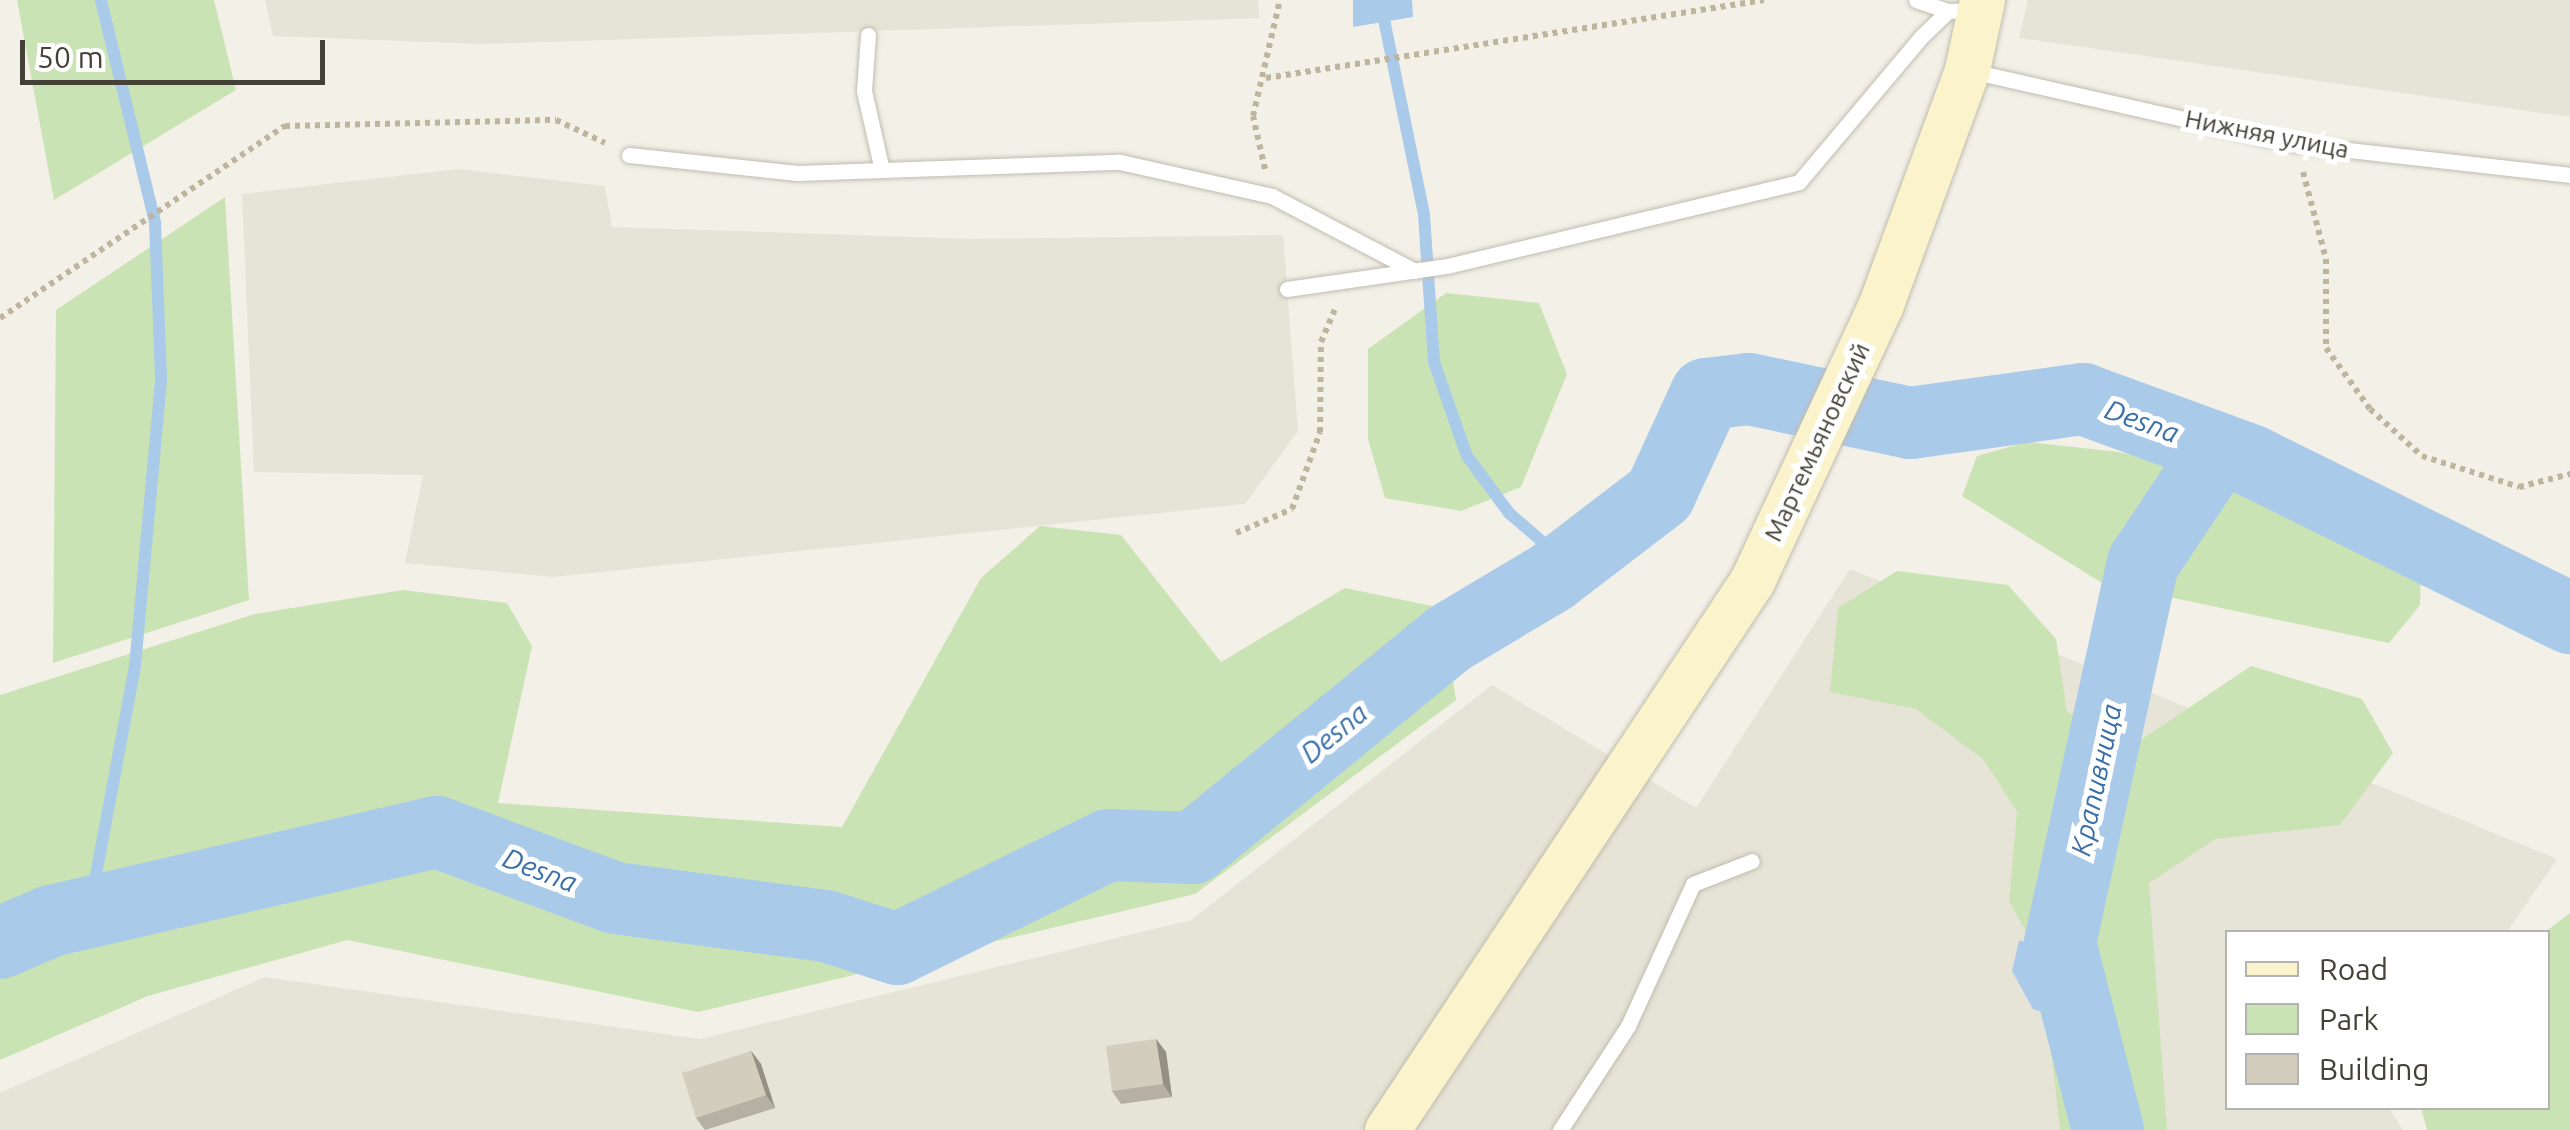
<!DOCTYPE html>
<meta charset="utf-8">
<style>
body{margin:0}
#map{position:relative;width:2570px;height:1130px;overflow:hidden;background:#f3f0e8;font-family:Ubuntu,sans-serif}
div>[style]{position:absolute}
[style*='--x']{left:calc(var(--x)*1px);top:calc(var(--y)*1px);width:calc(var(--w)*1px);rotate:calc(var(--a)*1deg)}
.residential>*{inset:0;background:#e6e3d7}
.green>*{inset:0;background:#cae3b4}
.water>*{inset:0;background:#aacaea}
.stream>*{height:12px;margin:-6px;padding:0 6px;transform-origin:6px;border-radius:6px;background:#aacaea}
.river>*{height:72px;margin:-36px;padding:0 36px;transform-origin:36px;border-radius:36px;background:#aacaea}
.path>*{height:6px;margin-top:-3px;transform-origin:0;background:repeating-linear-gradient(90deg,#beb59e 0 5px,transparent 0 10px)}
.roads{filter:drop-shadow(0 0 2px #c0bcae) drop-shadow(0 0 2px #c0bcae)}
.lane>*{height:15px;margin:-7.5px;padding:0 7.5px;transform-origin:7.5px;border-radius:7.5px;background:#fff}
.secondary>*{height:45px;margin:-22.5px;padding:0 22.5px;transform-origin:22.5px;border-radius:22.5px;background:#faf3cb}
.wall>*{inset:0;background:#b5b0a3}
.shaded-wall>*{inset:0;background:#949085}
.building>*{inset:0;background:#d3cdbe}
span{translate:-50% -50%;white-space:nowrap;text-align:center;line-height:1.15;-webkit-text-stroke:10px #fff;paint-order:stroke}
.street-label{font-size:25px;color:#454137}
.water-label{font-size:28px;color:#3a6fa8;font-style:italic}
.legend{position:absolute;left:2225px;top:930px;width:325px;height:180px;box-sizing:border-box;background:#fff;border:2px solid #b5b3af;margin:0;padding:12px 18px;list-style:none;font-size:30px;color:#454137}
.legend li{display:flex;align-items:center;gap:20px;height:50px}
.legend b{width:50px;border:2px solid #b5b3af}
.scale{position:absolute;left:20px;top:40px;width:305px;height:45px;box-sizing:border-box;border:5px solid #454137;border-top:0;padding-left:12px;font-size:30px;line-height:35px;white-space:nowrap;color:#454137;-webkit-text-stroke:8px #fff;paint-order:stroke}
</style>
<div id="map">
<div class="residential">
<i style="clip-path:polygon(265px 0,1258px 0,1259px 18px,483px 44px,273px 36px)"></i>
<i style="clip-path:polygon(2028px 0,2570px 0,2570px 117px,2019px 38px)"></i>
<i style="clip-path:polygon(458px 169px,605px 186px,612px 227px,972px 239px,1283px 235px,1298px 431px,1245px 504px,554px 577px,405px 563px,423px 475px,254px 472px,242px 194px)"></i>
<i style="clip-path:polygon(1850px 569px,2557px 859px,2507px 932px,2228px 932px,2228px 1108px,2389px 1108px,2403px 1130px,0 1130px,0 1093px,265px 977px,700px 1039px,1191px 920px,1492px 685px,1696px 808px)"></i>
</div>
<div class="green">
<i style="clip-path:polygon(17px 0,214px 0,236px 90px,54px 200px)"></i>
<i style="clip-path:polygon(225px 197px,249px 600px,53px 663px,56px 310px)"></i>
<i style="clip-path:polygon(1446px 293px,1539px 303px,1567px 374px,1521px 487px,1461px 511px,1385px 498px,1368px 439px,1368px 349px)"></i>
<i style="clip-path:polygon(2027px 442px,2119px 452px,2258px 485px,2421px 562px,2420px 605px,2389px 643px,2102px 583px,1962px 496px,1977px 456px)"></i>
<i style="clip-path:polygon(1040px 526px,1121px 535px,1221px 662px,1345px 588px,1442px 608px,1456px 700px,1195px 894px,698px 1012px,347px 940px,148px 996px,0 1060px,0 695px,255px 614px,403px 590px,507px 603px,532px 646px,498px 803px,842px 827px,981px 578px)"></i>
<i style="clip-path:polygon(1897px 571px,2008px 585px,2056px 639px,2067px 712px,2141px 740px,2251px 666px,2362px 699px,2393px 753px,2340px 825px,2215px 839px,2149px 883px,2167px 1130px,2060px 1130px,2041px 959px,2009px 901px,2017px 812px,1984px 760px,1916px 709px,1830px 692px,1838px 608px)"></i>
<i style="clip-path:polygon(2570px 913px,2570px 1130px,2427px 1130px,2421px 1108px,2548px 1108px,2545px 932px)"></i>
</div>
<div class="water">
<i style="clip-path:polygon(1353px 0,1412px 0,1413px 17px,1353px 27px)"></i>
<i style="clip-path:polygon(2019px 941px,2060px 943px,2085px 973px,2088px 1001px,2076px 1023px,2033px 1009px,2012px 971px)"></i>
</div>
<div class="stream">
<i style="--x:1380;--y:0;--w:219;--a:78.4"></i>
<i style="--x:1424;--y:215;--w:147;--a:86.1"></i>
<i style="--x:1434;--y:362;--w:100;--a:70.7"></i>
<i style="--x:1467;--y:456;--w:71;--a:53.6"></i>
<i style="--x:1509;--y:513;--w:78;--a:40.8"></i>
<i style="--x:89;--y:912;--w:250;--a:-79.4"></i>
<i style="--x:135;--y:666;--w:289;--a:-84.8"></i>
<i style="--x:161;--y:378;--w:156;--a:-92.2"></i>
<i style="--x:155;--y:222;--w:228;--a:-103.7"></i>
</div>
<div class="river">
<i style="--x:0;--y:943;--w:56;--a:-23.3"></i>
<i style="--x:51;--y:921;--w:396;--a:-13"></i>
<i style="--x:437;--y:832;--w:190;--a:20.3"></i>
<i style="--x:615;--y:898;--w:213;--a:7.6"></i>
<i style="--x:826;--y:926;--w:75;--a:17.9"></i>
<i style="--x:897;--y:949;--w:235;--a:-26.2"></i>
<i style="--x:1108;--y:845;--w:85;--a:2"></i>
<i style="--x:1193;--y:848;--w:330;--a:-39.3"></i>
<i style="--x:1448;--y:639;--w:121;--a:-30.8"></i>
<i style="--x:1552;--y:577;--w:136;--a:-37.5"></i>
<i style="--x:1660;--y:494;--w:110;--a:-65.3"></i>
<i style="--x:1706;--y:394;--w:43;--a:-6.6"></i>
<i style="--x:1749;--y:389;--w:165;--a:11.9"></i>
<i style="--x:1910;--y:423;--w:175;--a:-7.9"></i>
<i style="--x:2083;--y:399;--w:180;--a:20.1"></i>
<i style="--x:2252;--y:461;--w:355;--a:26.3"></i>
<i style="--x:2108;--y:1130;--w:193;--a:-104.4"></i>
<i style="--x:2060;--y:943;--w:389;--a:-77.7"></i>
<i style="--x:2143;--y:563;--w:137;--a:-56.3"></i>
</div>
<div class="path">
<i style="--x:1266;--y:78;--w:504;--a:-8.9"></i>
<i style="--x:1265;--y:169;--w:54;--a:-102.8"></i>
<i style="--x:1253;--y:116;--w:119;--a:-76.9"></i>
<i style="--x:2303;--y:172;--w:90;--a:75.2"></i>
<i style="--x:2326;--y:259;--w:89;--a:90"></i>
<i style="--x:2326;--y:348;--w:75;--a:54.2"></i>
<i style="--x:2370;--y:409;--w:70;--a:42.1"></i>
<i style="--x:2422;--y:456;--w:102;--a:17.7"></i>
<i style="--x:2519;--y:487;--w:53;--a:-14.3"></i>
<i style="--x:0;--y:318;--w:344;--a:-34"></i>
<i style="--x:285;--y:126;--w:271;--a:-1.3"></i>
<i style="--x:556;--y:120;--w:54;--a:25.1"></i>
<i style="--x:1236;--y:533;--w:61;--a:-23.2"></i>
<i style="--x:1292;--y:509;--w:82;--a:-70"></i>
<i style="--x:1320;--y:432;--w:90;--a:-89.4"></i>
<i style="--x:1321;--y:342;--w:36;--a:-67"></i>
</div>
<div class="roads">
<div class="lane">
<i style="--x:1916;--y:0;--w:34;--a:19"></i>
<i style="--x:868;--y:35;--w:56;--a:94.1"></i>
<i style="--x:864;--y:91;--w:81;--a:77.2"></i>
<i style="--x:1971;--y:71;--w:332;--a:12.7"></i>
<i style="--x:2295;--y:144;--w:277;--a:6.4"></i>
<i style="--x:629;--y:155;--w:169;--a:6.1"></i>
<i style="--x:797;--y:173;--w:323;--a:-2"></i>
<i style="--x:1120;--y:162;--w:156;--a:12.6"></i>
<i style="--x:1272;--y:196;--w:161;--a:27.7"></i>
<i style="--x:1287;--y:289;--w:162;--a:-8.2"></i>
<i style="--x:1447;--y:266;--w:362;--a:-13.4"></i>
<i style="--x:1799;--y:182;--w:189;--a:-49.9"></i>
<i style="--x:1921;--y:37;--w:37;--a:-44"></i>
<i style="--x:1948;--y:11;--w:25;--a:-2"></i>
<i style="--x:1560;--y:1130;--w:124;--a:-56.8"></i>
<i style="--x:1628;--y:1026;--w:156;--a:-65.4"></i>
<i style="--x:1693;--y:884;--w:63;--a:-21.3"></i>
</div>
<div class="secondary">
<i style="--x:1387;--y:1130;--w:659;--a:-56.38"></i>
<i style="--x:1752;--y:581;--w:306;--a:-65"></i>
<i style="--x:1881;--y:304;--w:249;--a:-69.8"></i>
<i style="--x:1967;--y:70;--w:72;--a:-77.9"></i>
</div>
</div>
<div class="wall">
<i style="clip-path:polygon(1156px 1039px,1166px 1052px,1172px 1097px,1121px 1104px,1112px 1091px)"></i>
<i style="clip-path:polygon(751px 1051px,761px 1064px,775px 1108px,705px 1130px,696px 1118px)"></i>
</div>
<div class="shaded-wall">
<i style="clip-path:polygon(1156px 1039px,1166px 1052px,1172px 1097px,1163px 1084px)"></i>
<i style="clip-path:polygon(751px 1051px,761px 1064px,775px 1108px,766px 1095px)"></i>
</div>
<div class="building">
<i style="clip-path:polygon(1156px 1039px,1163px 1084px,1112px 1091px,1106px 1046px)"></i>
<i style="clip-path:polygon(751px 1051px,766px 1095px,696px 1118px,682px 1073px)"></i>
</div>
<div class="street-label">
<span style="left:2267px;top:134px;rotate:11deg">Нижняя улица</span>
<span style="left:1817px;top:442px;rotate:-65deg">Мартемьяновский</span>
</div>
<div class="water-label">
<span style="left:2142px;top:421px;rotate:20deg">Desna</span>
<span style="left:1334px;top:733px;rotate:-39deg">Desna</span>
<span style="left:2096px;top:780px;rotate:-78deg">Крапивница</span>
<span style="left:540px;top:870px;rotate:21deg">Desna</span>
</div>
<ul class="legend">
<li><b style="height:12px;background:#faf3cb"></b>Road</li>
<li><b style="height:28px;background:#cae3b4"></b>Park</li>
<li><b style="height:28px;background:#d3cdbe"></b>Building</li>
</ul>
<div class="scale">50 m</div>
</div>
